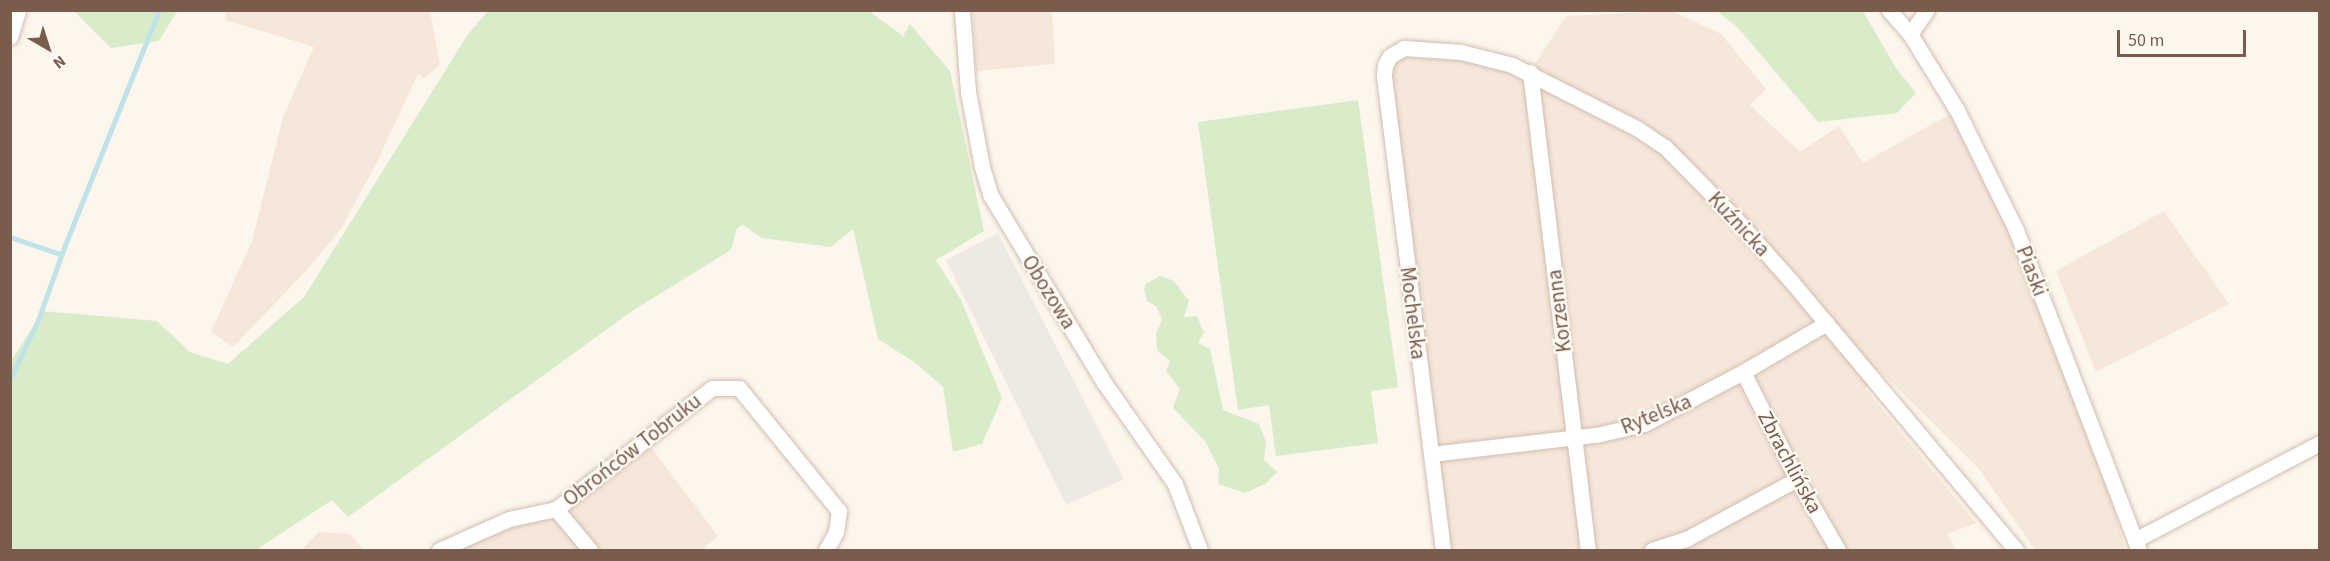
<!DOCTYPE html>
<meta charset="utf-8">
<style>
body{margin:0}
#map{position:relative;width:2330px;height:561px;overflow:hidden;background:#fdf6ec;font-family:"Source Sans 3",sans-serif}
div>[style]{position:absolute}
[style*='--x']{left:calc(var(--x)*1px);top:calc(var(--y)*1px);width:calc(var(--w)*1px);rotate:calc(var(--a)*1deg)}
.residential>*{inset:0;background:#f5e8da}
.industrial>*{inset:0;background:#efe9e4}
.green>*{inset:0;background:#d8ecc9}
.stream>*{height:5px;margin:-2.5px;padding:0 2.5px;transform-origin:2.5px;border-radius:2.5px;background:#bfe3e8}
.roads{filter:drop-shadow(0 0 2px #d1beb0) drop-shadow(0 0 2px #d1beb0)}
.minor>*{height:15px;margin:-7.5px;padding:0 7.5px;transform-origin:7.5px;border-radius:7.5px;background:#fff}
span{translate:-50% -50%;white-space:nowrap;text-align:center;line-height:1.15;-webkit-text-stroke:4.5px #fffaf3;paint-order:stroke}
.street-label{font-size:21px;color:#7a5c4d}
.frame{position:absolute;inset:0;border:12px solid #7a5c4d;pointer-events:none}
.north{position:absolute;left:18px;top:18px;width:60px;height:60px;-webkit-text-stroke:4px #fffaf3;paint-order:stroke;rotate:141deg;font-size:16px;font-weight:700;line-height:24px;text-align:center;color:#7a5c4d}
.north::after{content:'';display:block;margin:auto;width:21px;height:27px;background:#7a5c4d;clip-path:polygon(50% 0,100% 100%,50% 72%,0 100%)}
.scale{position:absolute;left:2117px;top:30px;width:129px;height:27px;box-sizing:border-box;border:3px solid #7a5c4d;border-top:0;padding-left:8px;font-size:18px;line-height:21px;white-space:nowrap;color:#7a5c4d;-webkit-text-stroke:4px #fffaf3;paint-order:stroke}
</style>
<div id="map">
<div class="residential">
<i style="clip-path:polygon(225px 11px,430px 11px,440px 64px,424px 79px,418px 74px,377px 162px,341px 229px,307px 270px,233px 347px,211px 332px,252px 241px,283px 117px,314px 47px,226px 20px)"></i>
<i style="clip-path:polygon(973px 11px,1052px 11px,1055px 64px,976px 71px)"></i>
<i style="clip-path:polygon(1672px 11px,1721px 34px,1766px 89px,1750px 105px,1800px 152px,1839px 126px,1863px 163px,1957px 110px,2074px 380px,2126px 550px,2035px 550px,1978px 468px,1879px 370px,1865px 389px,1976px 523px,1947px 534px,1956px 550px,1443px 550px,1384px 75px,1390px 56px,1427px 48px,1530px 72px,1566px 16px)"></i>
<i style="clip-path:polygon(2164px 211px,2229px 304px,2096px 372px,2056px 271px)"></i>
<i style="clip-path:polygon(645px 439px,718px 536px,702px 550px,461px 550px,459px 540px,556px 509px)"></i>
<i style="clip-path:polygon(319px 532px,350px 534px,364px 550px,301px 550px)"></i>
</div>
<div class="industrial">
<i style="clip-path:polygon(998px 233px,1124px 479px,1066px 505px,946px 260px)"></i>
</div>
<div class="green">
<i style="clip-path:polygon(74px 11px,177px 11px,159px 41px,111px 48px)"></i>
<i style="clip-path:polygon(869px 11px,903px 36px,910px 24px,950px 71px,984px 231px,936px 260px,961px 300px,1002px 398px,982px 444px,953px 452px,943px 387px,917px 364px,878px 339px,853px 229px,831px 247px,762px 238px,743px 225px,737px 228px,731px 250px,632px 311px,348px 517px,332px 500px,256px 550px,11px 550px,11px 361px,43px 311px,157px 321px,190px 352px,228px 364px,304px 297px,468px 34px,488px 11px)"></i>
<i style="clip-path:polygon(1717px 11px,1863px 11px,1896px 68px,1916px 93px,1897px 113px,1818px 122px,1738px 28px)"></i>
<i style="clip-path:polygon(1358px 100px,1398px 387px,1371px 391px,1378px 443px,1276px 456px,1269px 405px,1238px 410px,1198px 122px)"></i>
<i style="clip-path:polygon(1160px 276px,1174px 281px,1189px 301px,1184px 317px,1197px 316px,1204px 333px,1198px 343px,1210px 349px,1223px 410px,1259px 424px,1266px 442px,1264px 460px,1277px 472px,1265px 484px,1245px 493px,1218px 484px,1219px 469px,1205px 441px,1173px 408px,1180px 389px,1166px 371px,1170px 361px,1157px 350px,1156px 333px,1162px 320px,1156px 306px,1147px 301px,1144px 290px,1146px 284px)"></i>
</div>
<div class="stream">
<i style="--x:10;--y:237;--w:53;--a:18.8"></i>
<i style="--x:10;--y:379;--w:65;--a:-64.6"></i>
<i style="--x:38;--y:320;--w:74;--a:-70.3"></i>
<i style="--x:63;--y:250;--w:258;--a:-68.2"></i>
</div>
<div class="roads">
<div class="minor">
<i style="--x:962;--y:10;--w:82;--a:85.8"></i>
<i style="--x:968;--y:92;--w:76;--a:79.4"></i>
<i style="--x:982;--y:167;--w:30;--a:73"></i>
<i style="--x:991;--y:196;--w:216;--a:58.8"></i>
<i style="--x:1103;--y:381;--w:126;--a:55"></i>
<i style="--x:1175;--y:484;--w:71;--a:69.3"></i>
<i style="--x:1889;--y:10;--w:32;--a:49"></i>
<i style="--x:1910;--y:34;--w:89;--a:58.3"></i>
<i style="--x:1957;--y:110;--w:134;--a:63.8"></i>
<i style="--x:2016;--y:230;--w:343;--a:69"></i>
<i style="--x:1910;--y:34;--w:29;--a:-55"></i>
<i style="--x:10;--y:37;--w:28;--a:-73"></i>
<i style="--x:1530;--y:72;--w:482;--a:83.1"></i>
<i style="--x:1743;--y:372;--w:120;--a:63.2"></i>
<i style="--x:1797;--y:479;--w:82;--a:60"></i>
<i style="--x:1431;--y:454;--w:166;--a:-6.6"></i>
<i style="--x:1596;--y:435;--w:49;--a:-12.9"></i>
<i style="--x:1644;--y:424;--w:112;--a:-27.7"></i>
<i style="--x:1743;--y:372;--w:97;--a:-30.3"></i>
<i style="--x:556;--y:509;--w:53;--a:50.3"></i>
<i style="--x:2135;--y:540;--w:209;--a:-27.7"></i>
<i style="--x:439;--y:550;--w:77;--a:-23.9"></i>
<i style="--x:509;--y:519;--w:48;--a:-12"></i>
<i style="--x:556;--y:509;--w:197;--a:-37.8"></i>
<i style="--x:712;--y:388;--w:27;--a:0"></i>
<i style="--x:739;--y:388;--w:159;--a:50.9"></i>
<i style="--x:839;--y:511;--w:21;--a:98"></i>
<i style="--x:836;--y:532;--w:21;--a:119"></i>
<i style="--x:1443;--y:550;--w:479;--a:-97.1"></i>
<i style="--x:1384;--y:75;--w:10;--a:-84"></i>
<i style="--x:1385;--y:65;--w:10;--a:-61"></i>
<i style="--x:1390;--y:56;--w:16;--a:-30"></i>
<i style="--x:1404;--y:48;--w:57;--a:4"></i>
<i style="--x:1461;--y:52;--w:53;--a:14.3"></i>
<i style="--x:1512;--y:65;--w:141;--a:26.9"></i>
<i style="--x:1638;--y:129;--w:32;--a:34"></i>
<i style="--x:1665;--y:147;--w:100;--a:45.4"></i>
<i style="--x:1735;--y:218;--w:84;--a:48.4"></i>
<i style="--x:1791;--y:281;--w:351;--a:50.1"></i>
<i style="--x:1652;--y:550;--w:38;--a:-18"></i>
<i style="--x:1688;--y:538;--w:124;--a:-28.4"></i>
</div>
</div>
<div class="street-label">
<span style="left:1739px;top:224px;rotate:47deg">Kuźnicka</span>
<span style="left:2032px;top:271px;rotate:69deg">Piaski</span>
<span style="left:1049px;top:292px;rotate:58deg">Obozowa</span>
<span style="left:1559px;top:311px;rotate:-97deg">Korzenna</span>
<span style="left:1413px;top:313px;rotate:83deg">Mochelska</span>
<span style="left:1656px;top:414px;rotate:-22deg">Rytelska</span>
<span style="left:632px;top:450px;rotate:-38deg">Obrońców Tobruku</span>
<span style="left:1790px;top:462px;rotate:62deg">Zbrachlińska</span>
</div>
<div class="frame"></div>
<div class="north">N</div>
<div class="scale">50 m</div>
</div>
